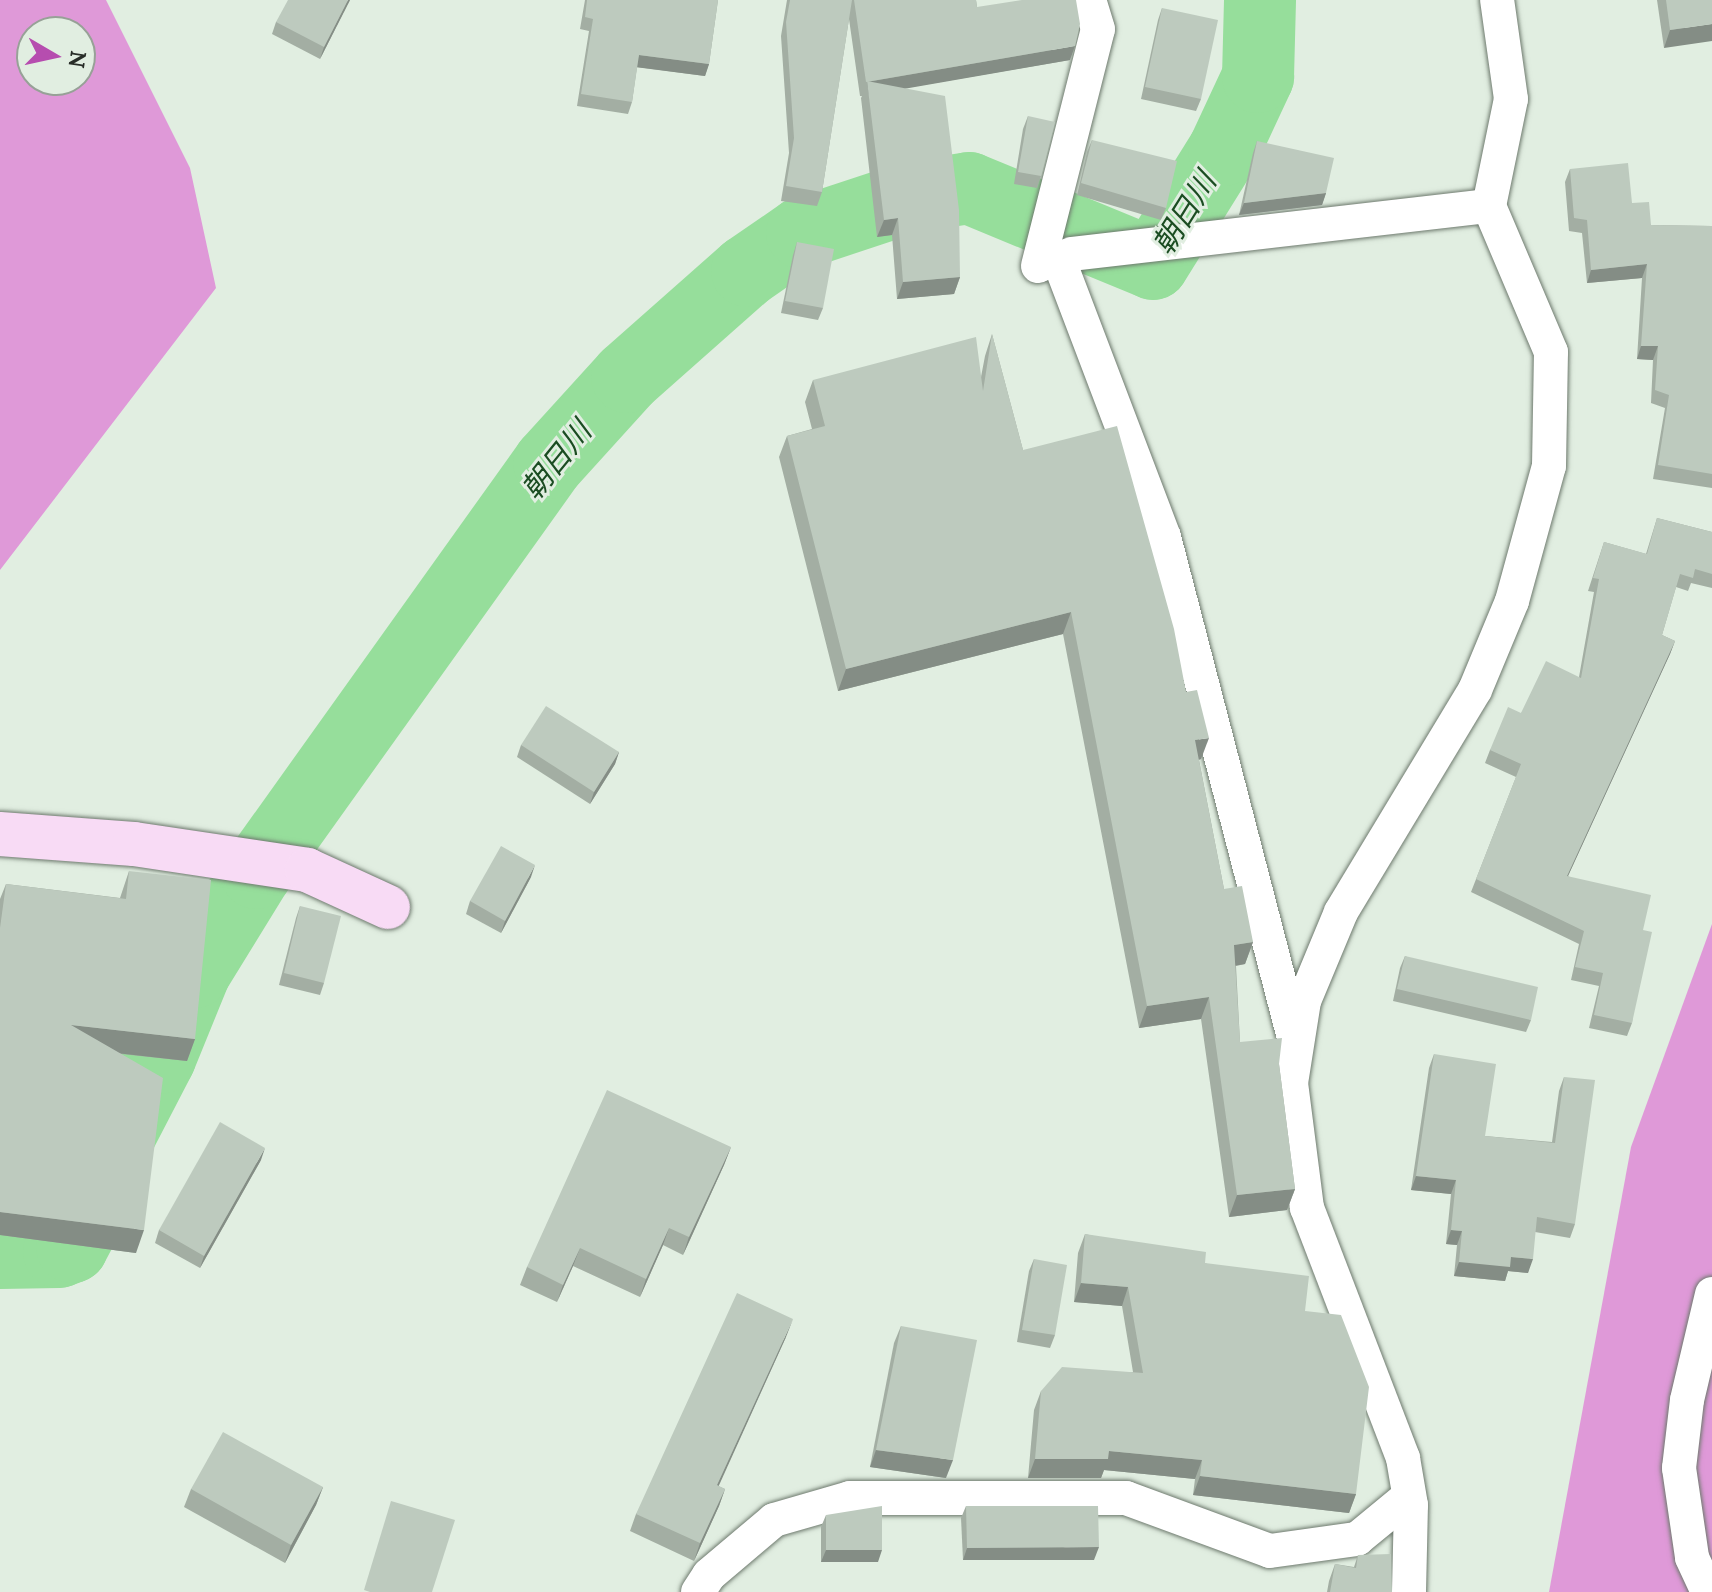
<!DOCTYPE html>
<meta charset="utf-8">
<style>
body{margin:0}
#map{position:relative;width:1712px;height:1592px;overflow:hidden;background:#e1eee1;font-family:Lora,"Noto Sans JP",serif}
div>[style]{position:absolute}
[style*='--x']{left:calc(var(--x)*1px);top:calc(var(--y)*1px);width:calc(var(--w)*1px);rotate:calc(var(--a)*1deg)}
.forest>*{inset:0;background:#df99d8}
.river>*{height:72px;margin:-36px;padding:0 36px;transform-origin:36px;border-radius:36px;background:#96de9b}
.roads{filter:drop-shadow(0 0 2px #6e7a6e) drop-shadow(0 0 2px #6e7a6e)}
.street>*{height:34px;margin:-17px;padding:0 17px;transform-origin:17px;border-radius:17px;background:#fff}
.secondary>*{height:44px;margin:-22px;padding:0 22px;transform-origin:22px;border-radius:22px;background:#f8dbf5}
.wall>*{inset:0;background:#a3aea3}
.shaded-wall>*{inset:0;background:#848d85}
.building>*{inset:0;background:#bdcabe}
span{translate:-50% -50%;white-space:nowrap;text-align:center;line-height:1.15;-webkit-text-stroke:6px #e1eee1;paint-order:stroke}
.water-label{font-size:30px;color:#1b4d22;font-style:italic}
.north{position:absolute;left:16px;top:16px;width:80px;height:80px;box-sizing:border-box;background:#e1eee1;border:2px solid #97a197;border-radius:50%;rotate:99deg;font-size:22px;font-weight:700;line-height:32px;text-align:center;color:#282d28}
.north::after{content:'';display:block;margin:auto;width:28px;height:36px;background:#b64daf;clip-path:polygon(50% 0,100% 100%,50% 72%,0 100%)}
</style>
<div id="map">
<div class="forest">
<i style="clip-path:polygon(evenodd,0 0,106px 0,190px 168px,216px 288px,0 570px,0 0,80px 32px,80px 80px,32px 80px,32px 32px,80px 32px)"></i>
<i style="clip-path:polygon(1712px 924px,1712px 1592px,1549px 1592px,1631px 1147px)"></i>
</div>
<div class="river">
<i style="--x:0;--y:1253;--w:59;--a:-1"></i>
<i style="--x:59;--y:1252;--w:14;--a:-21"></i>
<i style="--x:72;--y:1247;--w:55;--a:-62"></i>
<i style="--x:98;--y:1198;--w:65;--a:-71"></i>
<i style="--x:119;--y:1137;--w:89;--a:-62.6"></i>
<i style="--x:160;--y:1058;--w:93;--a:-67.9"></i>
<i style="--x:195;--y:972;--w:116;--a:-58.4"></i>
<i style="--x:256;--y:873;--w:504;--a:-54.45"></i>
<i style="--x:549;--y:463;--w:116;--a:-47.8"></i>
<i style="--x:627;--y:377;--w:160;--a:-41.5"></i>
<i style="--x:747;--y:271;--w:67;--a:-34.6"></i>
<i style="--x:802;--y:233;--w:115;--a:-18.3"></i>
<i style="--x:911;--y:197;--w:59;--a:-8.8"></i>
<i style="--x:969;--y:188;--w:199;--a:22.4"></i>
<i style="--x:1153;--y:264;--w:134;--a:-58.1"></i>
<i style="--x:1224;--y:150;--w:81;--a:-65"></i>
<i style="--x:1258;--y:77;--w:77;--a:-88.5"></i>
</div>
<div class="roads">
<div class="street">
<i style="--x:1058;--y:258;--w:298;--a:69.2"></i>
<i style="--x:1164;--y:537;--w:518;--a:75.45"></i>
<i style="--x:1039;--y:265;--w:35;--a:-18"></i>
<i style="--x:1072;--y:254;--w:420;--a:-6.6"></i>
<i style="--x:1038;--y:266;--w:244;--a:-75.8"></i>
<i style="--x:1098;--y:29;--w:30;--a:-107"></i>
<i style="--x:698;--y:1592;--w:20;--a:-57"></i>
<i style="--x:709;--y:1575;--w:85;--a:-40.2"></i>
<i style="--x:774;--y:1520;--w:79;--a:-16.1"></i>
<i style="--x:850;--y:1498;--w:276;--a:0"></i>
<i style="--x:1126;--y:1498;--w:153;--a:20.2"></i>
<i style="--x:1270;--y:1551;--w:88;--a:-7.9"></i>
<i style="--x:1357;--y:1539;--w:66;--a:-39.5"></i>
<i style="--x:1409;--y:1592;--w:87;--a:-88.7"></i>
<i style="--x:1411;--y:1505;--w:48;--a:-99.7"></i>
<i style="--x:1403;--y:1458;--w:268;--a:-111"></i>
<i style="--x:1307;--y:1208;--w:126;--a:-97.3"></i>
<i style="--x:1291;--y:1083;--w:83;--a:-81"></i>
<i style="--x:1304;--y:1001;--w:96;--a:-67.4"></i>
<i style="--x:1341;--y:912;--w:259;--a:-58.9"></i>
<i style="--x:1475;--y:690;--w:96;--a:-67.4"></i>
<i style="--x:1512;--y:601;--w:140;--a:-74.7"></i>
<i style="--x:1549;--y:466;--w:114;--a:-89"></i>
<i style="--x:1551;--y:352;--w:159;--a:-113"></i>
<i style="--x:1489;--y:206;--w:109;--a:-78.4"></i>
<i style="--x:1511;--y:99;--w:100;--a:-98"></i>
<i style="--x:1708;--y:1592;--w:38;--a:-115"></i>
<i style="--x:1692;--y:1557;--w:90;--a:-98.3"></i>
<i style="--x:1679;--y:1468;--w:68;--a:-83.3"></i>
<i style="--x:1687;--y:1400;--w:109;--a:-76.7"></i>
</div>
<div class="secondary">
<i style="--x:0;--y:834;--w:134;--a:4.3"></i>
<i style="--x:134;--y:844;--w:175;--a:8.5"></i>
<i style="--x:307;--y:870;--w:89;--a:24.6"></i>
</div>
</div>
<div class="wall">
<i style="clip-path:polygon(350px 0,320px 59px,272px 34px,276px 22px)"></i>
<i style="clip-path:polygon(585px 0,718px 0,709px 64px,705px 76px,637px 67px,632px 102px,628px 114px,577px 106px,589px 31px,580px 29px)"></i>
<i style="clip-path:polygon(787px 0,976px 0,977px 7px,1070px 60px,905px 88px,960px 277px,954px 294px,897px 299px,892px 235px,877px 237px,861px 98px,862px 96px,860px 96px,849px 19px,822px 192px,817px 206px,781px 201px,789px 153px,781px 36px)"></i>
<i style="clip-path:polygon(1657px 0,1712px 0,1664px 48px)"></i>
<i style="clip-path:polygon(1162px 8px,1201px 99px,1196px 111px,1141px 99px,1158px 20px)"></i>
<i style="clip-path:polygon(1028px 116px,1041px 176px,1037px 188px,1014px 184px,1023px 129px)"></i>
<i style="clip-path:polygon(1092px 140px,1166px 208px,1161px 220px,1077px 195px,1087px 152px)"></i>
<i style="clip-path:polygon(1257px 141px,1326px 193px,1322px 205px,1239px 215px,1253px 153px)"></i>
<i style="clip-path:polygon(1570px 169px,1632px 203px,1651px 225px,1712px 226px,1712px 488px,1653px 479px,1665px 408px,1651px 403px,1653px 360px,1637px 359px,1642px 278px,1587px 283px,1582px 233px,1569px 231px,1565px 182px)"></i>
<i style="clip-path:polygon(797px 242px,823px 308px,818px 320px,781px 313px,793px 255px)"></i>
<i style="clip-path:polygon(992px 334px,1023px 450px,1186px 692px,1201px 759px,1199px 760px,1224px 889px,1253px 942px,1245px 964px,1236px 966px,1240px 1042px,1279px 1064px,1295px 1189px,1287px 1210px,1229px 1217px,1201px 1019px,1139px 1028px,1063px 634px,838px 691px,779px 457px,787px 436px,812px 429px,805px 402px,813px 380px,981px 377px,985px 356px)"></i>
<i style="clip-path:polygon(1657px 518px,1712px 532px,1712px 588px,1691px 583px,1688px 591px,1676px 587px,1662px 635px,1675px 641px,1670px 654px,1568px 876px,1643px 930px,1632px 1023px,1627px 1036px,1589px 1028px,1599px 986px,1571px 980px,1579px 944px,1471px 892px,1516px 777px,1485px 763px,1490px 750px,1521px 713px,1579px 677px,1594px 592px,1588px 591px,1604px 542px,1646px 554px)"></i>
<i style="clip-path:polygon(521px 745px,619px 752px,615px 764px,590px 804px,517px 757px)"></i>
<i style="clip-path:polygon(129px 871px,195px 1039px,187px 1061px,121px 1054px,136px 1253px,0 1235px,0 899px,6px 884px,120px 898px)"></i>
<i style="clip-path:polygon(531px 877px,501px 933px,466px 914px,470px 901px)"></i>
<i style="clip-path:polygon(300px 906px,324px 983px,320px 995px,279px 985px,296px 918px)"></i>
<i style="clip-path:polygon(1405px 956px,1531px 1020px,1526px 1032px,1393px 1001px,1400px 968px)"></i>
<i style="clip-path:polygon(1434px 1054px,1485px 1136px,1552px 1142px,1559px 1091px,1564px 1077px,1575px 1224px,1570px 1238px,1535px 1232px,1528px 1273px,1508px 1271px,1505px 1281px,1454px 1276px,1457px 1245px,1446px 1244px,1451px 1194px,1411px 1190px,1429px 1068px)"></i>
<i style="clip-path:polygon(731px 1147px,724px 1165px,683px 1255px,663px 1245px,640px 1297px,573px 1266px,557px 1302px,520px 1285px,527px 1267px)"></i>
<i style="clip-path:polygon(261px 1160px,200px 1268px,155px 1243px,159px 1230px)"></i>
<i style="clip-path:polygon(1085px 1234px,1205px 1263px,1305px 1311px,1356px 1494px,1349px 1513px,1193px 1495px,1195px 1479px,1104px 1470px,1101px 1478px,1028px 1478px,1034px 1410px,1041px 1391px,1133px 1372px,1122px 1306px,1074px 1302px,1078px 1253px)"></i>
<i style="clip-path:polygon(1034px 1259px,1055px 1335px,1050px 1348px,1017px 1342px,1029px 1271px)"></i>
<i style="clip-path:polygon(901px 1326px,946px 1478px,870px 1467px,894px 1343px)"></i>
<i style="clip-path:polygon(786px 1337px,718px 1486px,725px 1489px,719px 1506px,694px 1561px,630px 1531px,636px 1514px)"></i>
<i style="clip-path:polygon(323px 1487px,316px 1505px,285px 1563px,184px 1507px,191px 1489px)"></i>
<i style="clip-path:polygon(966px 1506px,1094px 1560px,963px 1560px,961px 1518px)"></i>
<i style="clip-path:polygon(826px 1515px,878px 1562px,821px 1562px,821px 1527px)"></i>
<i style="clip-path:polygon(1358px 1555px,1392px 1592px,1327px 1592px,1329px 1581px,1335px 1564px,1354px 1567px)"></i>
</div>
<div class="shaded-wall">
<i style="clip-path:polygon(348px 0,350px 0,320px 59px,324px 47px)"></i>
<i style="clip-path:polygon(1712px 24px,1712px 41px,1664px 48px,1670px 30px)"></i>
<i style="clip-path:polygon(1075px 46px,1070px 60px,869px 95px,867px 82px)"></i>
<i style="clip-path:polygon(639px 55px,709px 64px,705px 76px,635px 67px)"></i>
<i style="clip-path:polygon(1326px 193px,1322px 205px,1239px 215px,1244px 203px)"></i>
<i style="clip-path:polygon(898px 218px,892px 235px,877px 237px,884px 220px)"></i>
<i style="clip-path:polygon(1647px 264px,1642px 278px,1587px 283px,1591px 270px)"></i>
<i style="clip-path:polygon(960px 277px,954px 294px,897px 299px,903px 282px)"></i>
<i style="clip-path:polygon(1641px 346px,1658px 346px,1653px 360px,1637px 359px)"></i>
<i style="clip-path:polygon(1071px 612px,1063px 634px,838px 691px,846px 669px)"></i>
<i style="clip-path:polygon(1675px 641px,1670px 654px,1562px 889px,1567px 876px)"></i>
<i style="clip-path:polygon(1209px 738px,1201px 759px,1187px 762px,1195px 740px)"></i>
<i style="clip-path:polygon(619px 752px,615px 764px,590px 804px,594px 792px)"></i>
<i style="clip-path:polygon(535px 865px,531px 877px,501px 933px,505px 921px)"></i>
<i style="clip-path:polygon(1253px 942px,1245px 964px,1227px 967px,1234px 945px)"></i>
<i style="clip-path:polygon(1209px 997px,1201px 1019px,1139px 1028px,1147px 1006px)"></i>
<i style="clip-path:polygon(71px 1025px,195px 1039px,187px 1061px,63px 1047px)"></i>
<i style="clip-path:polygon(731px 1147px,724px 1165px,683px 1255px,689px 1237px)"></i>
<i style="clip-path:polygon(265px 1148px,261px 1160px,200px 1268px,204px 1256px)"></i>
<i style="clip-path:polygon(1416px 1176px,1456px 1180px,1451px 1194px,1411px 1190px)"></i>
<i style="clip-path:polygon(1295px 1189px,1287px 1210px,1229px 1217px,1237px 1195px)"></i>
<i style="clip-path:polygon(0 1212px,144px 1230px,136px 1253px,0 1235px)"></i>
<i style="clip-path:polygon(669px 1228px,663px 1245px,640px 1297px,646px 1279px)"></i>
<i style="clip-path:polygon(1451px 1230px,1462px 1231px,1457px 1245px,1446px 1244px)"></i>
<i style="clip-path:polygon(580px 1248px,573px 1266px,557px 1302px,563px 1285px)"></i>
<i style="clip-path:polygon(1511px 1257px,1533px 1259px,1528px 1273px,1508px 1271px,1505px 1281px,1454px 1276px,1459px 1262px)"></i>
<i style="clip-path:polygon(1081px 1283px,1128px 1287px,1122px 1306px,1074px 1302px)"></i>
<i style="clip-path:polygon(793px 1319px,786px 1337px,711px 1503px,717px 1485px)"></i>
<i style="clip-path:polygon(876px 1450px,953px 1460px,946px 1478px,870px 1467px)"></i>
<i style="clip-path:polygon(1109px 1451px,1202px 1460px,1195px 1479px,1104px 1470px,1101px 1478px,1028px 1478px,1035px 1459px)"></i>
<i style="clip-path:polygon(1200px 1476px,1356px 1494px,1349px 1513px,1193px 1495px)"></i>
<i style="clip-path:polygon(323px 1487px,316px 1505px,285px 1563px,291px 1545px)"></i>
<i style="clip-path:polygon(725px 1489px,719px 1506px,694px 1561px,700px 1543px)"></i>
<i style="clip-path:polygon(1099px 1547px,1094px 1560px,963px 1560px,967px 1548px)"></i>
<i style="clip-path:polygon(826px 1550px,882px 1550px,878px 1562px,821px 1562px)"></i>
</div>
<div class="building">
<i style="clip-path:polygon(288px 0,348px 0,324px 47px,276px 22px)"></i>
<i style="clip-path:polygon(587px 0,718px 0,709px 64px,639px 55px,632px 102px,581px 94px,593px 19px,585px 17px)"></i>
<i style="clip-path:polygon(790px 0,852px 0,822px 192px,786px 186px,794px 138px,786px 22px)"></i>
<i style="clip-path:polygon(854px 0,976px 0,977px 7px,1022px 0,1076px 0,1080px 24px,1075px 46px,866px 82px)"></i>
<i style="clip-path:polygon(1666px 0,1712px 0,1712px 24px,1670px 30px)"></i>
<i style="clip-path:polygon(1162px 8px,1218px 20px,1201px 99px,1145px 87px)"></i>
<i style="clip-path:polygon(867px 81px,945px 96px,959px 210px,960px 277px,903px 282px,898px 218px,884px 220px)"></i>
<i style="clip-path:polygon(1028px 116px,1055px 122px,1041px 176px,1018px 172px)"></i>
<i style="clip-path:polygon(1092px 140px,1177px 161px,1166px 208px,1081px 183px)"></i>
<i style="clip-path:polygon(1257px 141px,1334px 158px,1326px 193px,1244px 203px)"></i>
<i style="clip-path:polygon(1628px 163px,1632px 203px,1649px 202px,1651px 225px,1712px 226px,1712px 474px,1658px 465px,1669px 395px,1655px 390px,1658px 346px,1641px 346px,1647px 264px,1591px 270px,1587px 220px,1574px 218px,1570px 169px)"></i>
<i style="clip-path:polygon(797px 242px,834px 249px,823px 308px,785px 301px)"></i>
<i style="clip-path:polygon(992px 334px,1023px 450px,1117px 426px,1174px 629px,1186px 692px,1197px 690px,1209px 738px,1195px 740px,1224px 889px,1242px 886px,1253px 942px,1234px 945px,1240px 1042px,1282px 1038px,1279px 1064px,1295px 1189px,1237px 1195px,1209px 997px,1147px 1006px,1071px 612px,846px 669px,787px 436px,825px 426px,813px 380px,976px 337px,983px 391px)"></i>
<i style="clip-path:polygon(1657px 518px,1712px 532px,1712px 574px,1695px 569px,1693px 578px,1680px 574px,1662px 635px,1675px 641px,1567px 876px,1651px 895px,1643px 930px,1652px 932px,1632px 1023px,1594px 1015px,1603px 973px,1575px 967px,1584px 931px,1476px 879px,1521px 764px,1490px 750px,1508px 707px,1521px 713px,1546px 661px,1581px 678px,1599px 579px,1593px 578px,1604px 542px,1647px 554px)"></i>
<i style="clip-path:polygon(546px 706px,619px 752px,594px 792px,521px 745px)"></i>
<i style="clip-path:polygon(501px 846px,535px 865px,505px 921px,470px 901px)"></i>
<i style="clip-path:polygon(129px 871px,211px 880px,195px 1039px,71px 1025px,163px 1078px,144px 1230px,0 1212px,0 928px,6px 884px,126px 899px)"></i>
<i style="clip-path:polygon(300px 906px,341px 916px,324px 983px,284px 973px)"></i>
<i style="clip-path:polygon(1405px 956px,1538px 987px,1531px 1020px,1397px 989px)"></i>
<i style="clip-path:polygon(1434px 1054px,1496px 1064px,1485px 1136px,1555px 1143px,1564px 1077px,1595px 1080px,1575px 1224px,1537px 1217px,1533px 1259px,1511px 1257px,1510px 1267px,1459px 1262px,1462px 1231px,1451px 1230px,1456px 1180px,1416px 1176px)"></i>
<i style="clip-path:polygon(607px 1090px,731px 1147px,689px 1237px,669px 1228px,646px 1279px,580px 1248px,563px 1285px,527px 1267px)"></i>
<i style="clip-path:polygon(220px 1122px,265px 1148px,204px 1256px,159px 1230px)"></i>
<i style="clip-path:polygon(1085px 1234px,1206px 1252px,1205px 1263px,1309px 1276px,1305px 1311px,1341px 1315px,1369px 1387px,1356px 1494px,1200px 1476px,1202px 1460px,1109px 1451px,1108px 1459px,1035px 1459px,1041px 1391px,1062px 1367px,1143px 1373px,1128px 1287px,1081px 1283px)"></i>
<i style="clip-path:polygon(1034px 1259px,1067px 1265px,1055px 1335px,1022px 1330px)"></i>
<i style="clip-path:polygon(737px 1293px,793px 1319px,717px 1485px,725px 1489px,700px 1543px,636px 1514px)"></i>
<i style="clip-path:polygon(901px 1326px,977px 1340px,953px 1460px,876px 1450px)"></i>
<i style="clip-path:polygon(223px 1432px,323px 1487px,291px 1545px,191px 1489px)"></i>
<i style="clip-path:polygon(391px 1501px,455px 1520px,432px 1592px,370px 1592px,364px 1590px)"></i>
<i style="clip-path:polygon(882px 1506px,882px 1550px,826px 1550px,826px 1515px)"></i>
<i style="clip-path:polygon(966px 1506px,1098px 1506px,1099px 1547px,967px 1548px)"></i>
<i style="clip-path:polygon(1391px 1554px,1392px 1592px,1330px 1592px,1335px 1564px,1356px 1568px,1358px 1555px)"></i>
</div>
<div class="water-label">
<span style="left:1184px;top:213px;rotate:-58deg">朝日川</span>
<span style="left:556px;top:460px;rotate:-51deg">朝日川</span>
</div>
<div class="north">N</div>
</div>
